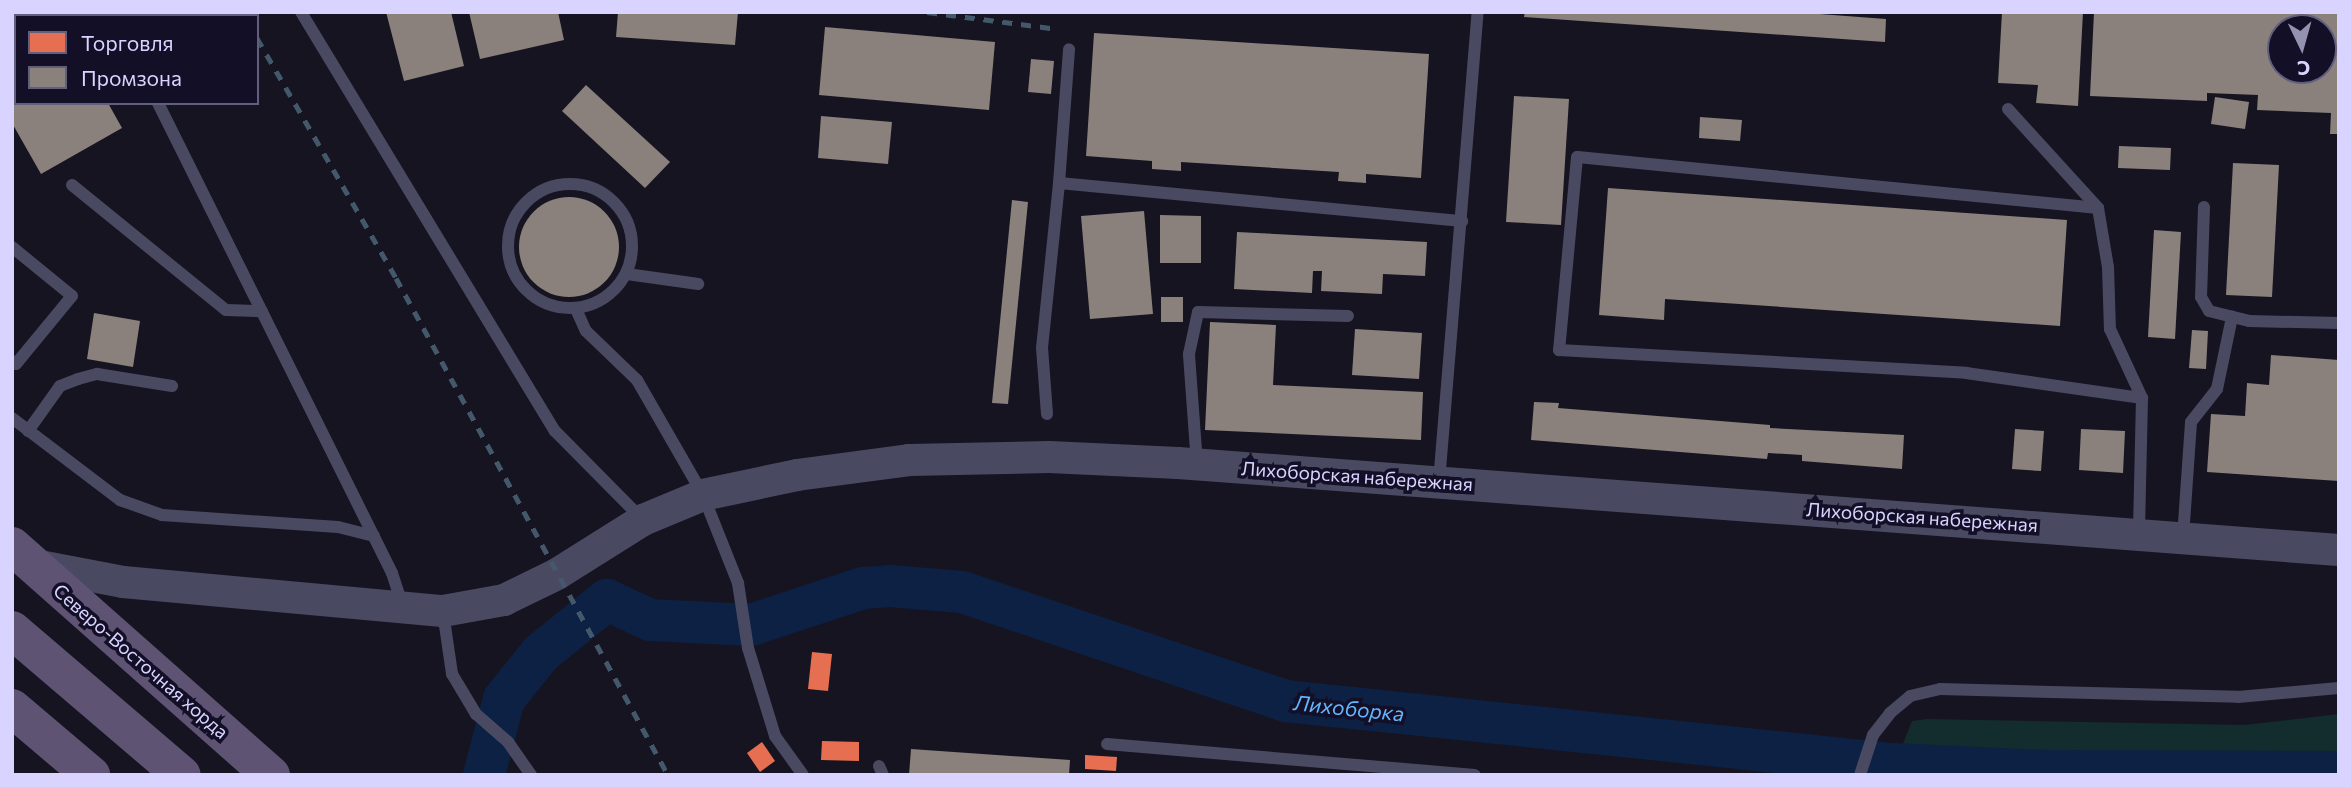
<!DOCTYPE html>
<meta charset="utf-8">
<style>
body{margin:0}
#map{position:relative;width:2351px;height:787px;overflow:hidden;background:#161421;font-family:Commissioner,sans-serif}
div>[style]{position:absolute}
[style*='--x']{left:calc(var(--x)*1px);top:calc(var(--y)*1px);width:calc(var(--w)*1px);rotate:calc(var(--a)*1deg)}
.green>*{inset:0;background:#132c2d}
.shops>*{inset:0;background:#e76f51}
.industry>*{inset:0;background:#8a817c}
.round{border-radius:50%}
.river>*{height:42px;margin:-21px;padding:0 21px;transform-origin:21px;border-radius:21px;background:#0d2144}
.service>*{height:12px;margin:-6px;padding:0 6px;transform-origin:6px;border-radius:6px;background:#4a4962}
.service>.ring{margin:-6px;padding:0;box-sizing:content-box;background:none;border:12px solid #4a4962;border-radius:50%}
.tertiary>*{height:32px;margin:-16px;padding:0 16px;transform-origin:16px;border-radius:16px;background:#4a4962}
.primary>*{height:38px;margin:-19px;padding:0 19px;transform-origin:19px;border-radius:19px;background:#5e5373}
.rail>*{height:5px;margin-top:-2.5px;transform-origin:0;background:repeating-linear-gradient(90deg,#43596b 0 10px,transparent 0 19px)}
.primary-bridge>*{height:38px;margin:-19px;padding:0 19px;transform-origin:19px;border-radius:19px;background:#5e5373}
span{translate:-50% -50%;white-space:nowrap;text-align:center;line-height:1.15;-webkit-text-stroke:7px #130f26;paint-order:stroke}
.street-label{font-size:19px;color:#d9d4ff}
.water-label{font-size:21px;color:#62b6ff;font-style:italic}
.frame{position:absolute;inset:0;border:14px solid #d9d4ff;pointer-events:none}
.legend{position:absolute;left:14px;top:14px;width:245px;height:91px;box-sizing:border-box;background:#130f26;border:2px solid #625e7d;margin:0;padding:9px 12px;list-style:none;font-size:21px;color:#d9d4ff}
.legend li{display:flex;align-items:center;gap:14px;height:35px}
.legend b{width:35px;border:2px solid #625e7d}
.north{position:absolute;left:2267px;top:14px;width:70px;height:70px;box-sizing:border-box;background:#130f26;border:2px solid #625e7d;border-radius:50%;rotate:175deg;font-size:19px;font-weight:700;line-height:28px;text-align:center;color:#d9d4ff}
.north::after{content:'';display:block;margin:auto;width:24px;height:32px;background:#9591b1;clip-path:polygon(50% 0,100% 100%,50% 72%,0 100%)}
</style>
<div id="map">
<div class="green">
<i style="clip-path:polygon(2339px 714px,2339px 775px,1898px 775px,1896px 761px,1912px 721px,1927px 719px,2244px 725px)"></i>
</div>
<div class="shops">
<i style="clip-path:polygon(812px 652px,832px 654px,828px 691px,808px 689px)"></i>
<i style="clip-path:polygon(822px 741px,859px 742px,859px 761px,821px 760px)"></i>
<i style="clip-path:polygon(762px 742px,775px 761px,760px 772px,747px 753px)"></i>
<i style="clip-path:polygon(1085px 755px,1117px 757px,1116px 771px,1085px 769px)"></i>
</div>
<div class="industry">
<i style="clip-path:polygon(12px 12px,58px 16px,16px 16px,16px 103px,108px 103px,122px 128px,41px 174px,12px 123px)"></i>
<i style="clip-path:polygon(386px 12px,451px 12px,464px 66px,404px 81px)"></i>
<i style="clip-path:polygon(469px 12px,558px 12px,564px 40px,480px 59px)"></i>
<i style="clip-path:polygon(618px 12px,738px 12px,735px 45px,616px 37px)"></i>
<i style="clip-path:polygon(1525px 12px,1793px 12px,1886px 19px,1885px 42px,1524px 17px)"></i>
<i style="clip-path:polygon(2002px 12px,2083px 12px,2078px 106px,2036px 103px,2038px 85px,1998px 83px)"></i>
<i style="clip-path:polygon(evenodd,2094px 12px,2339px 12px,2339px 134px,2330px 134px,2331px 113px,2257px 110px,2258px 95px,2207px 93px,2207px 101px,2090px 96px,2094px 12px,2281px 28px,2323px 28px,2323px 70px,2281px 70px,2281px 28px)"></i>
<i style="clip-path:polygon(825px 27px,995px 42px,989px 110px,819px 95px)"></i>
<i style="clip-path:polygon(1094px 33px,1429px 54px,1421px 178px,1366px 174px,1366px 183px,1338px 181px,1339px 172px,1181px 162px,1181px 171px,1152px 169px,1152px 161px,1086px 156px)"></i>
<i style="clip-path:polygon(1031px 59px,1054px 61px,1051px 94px,1028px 92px)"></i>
<i style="clip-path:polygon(586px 85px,670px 162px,645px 188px,562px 111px)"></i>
<i style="clip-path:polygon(1514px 96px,1569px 99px,1561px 225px,1506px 222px)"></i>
<i style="clip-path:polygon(2215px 97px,2249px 102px,2245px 129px,2211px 124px)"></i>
<i style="clip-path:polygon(821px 116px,892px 122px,888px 164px,818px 158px)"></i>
<i style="clip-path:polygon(1700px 117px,1742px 120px,1740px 141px,1699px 138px)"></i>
<i style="clip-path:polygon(2119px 146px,2171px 148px,2170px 170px,2118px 168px)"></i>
<i style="clip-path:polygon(2233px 163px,2279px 165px,2272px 297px,2226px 295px)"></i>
<i style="clip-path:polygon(1608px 188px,2067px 220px,2060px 326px,1665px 299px,1664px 320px,1599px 315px)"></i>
<i class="round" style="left:519px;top:197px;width:100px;height:100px"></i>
<i style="clip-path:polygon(1012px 200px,1028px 202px,1008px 404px,992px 403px)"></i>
<i style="clip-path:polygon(1144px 211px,1153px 314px,1090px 319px,1081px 216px)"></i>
<i style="clip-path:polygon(1160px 215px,1201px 216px,1201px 263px,1160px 263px)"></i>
<i style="clip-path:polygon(2154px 230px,2181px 232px,2175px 339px,2148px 337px)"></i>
<i style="clip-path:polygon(1237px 232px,1427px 242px,1425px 276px,1383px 274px,1382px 294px,1321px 291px,1322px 271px,1313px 271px,1312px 293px,1234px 289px)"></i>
<i style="clip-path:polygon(1161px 297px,1183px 297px,1183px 322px,1161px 322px)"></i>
<i style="clip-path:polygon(94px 313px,140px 321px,133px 367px,87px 359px)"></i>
<i style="clip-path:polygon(1210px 322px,1276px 325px,1273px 385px,1423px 392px,1421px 440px,1205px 430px)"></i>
<i style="clip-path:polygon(1355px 329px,1422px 333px,1419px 379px,1352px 375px)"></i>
<i style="clip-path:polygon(2192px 330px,2208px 331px,2206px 369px,2189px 368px)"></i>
<i style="clip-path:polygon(2271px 355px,2339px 360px,2339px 481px,2207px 472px,2211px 414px,2245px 416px,2247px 383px,2269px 385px)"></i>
<i style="clip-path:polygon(1534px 402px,1559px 403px,1558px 408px,1770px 425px,1770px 428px,1904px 435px,1902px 469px,1802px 461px,1802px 455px,1768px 453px,1767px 459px,1531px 440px)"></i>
<i style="clip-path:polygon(2015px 429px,2044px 431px,2041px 471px,2012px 469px)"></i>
<i style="clip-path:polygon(2081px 429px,2125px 431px,2123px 473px,2079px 470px)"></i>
<i style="clip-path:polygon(911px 749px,1070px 760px,1069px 775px,909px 775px)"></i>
</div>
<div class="river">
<i style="--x:484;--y:775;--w:79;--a:-75.3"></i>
<i style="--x:504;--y:699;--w:59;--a:-51.2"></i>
<i style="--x:541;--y:653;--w:85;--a:-38.8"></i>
<i style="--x:607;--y:600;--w:47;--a:24.9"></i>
<i style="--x:650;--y:620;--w:101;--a:2.8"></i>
<i style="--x:751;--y:625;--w:118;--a:-18.3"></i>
<i style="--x:863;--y:588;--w:27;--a:-4"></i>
<i style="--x:890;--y:586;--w:72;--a:4.8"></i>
<i style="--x:962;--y:592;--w:341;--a:18.6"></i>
<i style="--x:1285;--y:701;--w:611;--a:5.92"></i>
<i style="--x:1893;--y:764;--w:155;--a:2.6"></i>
<i style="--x:2048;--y:771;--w:291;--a:0.2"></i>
</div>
<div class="service">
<i style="--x:113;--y:12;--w:4;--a:76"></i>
<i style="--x:301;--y:12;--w:490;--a:58.8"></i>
<i style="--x:555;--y:431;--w:125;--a:45.3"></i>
<i style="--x:158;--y:103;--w:525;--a:63.53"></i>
<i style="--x:392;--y:573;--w:35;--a:72"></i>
<i style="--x:2008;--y:109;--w:134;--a:47.7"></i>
<i style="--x:2098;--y:208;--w:60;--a:80.4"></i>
<i style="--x:2108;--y:267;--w:62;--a:88.2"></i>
<i style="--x:2110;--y:329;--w:76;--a:65.1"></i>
<i style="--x:2142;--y:398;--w:135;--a:91.3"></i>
<i style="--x:1059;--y:183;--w:134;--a:-85.7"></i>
<i class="ring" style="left:508px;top:184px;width:112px;height:112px"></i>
<i style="--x:72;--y:185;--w:198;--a:39.1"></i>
<i style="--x:226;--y:310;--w:36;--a:2"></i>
<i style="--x:2204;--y:207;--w:90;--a:91.9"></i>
<i style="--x:2201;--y:297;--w:16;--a:60"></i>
<i style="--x:2209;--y:311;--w:41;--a:14"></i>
<i style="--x:2249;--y:321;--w:90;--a:1.3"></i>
<i style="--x:2098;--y:208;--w:523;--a:-174.41"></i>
<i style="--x:1577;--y:157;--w:194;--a:95.3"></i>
<i style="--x:1559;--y:350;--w:408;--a:3.2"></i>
<i style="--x:1966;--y:373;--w:178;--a:8.1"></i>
<i style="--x:12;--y:247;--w:77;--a:39.2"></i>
<i style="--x:72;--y:296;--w:88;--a:129.5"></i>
<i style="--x:16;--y:364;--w:5;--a:-143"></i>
<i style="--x:627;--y:274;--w:72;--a:8"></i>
<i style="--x:576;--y:309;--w:24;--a:66"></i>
<i style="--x:586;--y:331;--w:71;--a:43.9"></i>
<i style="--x:637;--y:380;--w:133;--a:60.1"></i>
<i style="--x:703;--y:495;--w:95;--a:68.3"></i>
<i style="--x:738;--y:583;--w:66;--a:81.3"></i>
<i style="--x:748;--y:648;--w:92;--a:72.9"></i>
<i style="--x:775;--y:736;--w:48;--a:54.3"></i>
<i style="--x:1047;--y:414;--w:66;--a:-94.3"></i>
<i style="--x:1042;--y:348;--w:166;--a:-84.1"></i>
<i style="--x:1059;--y:183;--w:405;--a:5.4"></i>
<i style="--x:12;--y:418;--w:136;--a:37.2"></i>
<i style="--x:120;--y:500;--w:45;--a:19.7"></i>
<i style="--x:162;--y:515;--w:176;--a:3.9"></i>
<i style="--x:338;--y:527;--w:37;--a:14"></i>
<i style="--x:28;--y:431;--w:55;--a:-54.6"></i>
<i style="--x:60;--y:386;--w:19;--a:-21"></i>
<i style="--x:78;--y:379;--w:20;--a:-15"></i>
<i style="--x:97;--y:374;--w:76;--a:9.1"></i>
<i style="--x:1197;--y:464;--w:110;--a:-94.2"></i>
<i style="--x:1189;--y:354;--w:43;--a:-77.9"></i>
<i style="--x:1198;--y:312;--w:150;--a:1.5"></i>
<i style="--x:1439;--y:482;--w:472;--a:-85.3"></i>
<i style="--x:2183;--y:537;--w:115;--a:-86"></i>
<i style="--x:2191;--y:422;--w:42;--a:-51.8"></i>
<i style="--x:2217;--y:389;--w:74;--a:-78.2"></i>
<i style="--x:443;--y:612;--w:63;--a:81.7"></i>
<i style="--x:452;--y:674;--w:47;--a:59"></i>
<i style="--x:476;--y:714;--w:43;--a:41.2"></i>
<i style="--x:508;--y:742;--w:40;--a:55.1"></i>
<i style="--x:1107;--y:744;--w:369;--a:4.8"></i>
<i style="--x:879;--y:766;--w:10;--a:66"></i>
<i style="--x:1860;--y:775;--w:42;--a:-72"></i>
<i style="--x:1873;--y:735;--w:28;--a:-52"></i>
<i style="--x:1890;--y:713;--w:26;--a:-40"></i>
<i style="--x:1910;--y:696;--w:31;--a:-13"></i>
<i style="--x:1940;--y:689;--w:298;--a:1.5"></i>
<i style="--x:2238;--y:697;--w:101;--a:-5.1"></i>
</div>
<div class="tertiary">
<i style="--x:29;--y:564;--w:96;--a:10.8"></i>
<i style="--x:123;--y:582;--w:321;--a:5.2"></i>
<i style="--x:443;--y:611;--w:62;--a:-10.2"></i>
<i style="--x:504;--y:600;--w:59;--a:-26.1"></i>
<i style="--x:557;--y:574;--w:102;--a:-32.1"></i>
<i style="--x:643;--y:520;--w:65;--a:-22.6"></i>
<i style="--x:703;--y:495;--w:96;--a:-12"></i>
<i style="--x:797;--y:475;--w:113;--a:-7.6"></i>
<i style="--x:909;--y:460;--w:140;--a:-1.2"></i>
<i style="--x:1049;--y:457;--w:129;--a:2.7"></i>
<i style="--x:1178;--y:463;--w:1164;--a:4.29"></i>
</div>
<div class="primary">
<i style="--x:12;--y:630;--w:223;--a:40.5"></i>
<i style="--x:12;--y:708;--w:104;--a:40.3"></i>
</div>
<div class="rail">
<i style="--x:243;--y:12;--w:4;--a:63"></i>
<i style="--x:927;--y:12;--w:132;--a:7.4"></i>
<i style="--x:257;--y:38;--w:277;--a:59.9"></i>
<i style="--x:396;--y:278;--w:567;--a:61.31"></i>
</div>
<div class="primary-bridge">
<i style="--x:12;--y:546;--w:346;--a:41.5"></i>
</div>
<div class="street-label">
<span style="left:1357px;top:476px;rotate:4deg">Лихоборская набережная</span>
<span style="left:1922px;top:517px;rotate:4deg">Лихоборская набережная</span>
<span style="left:141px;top:661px;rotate:41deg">Северо-Восточная хорда</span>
</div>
<div class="water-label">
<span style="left:1349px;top:708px;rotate:6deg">Лихоборка</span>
</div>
<div class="frame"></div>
<ul class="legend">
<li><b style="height:19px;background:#e76f51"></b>Торговля</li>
<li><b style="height:19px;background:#8a817c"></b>Промзона</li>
</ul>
<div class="north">С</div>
</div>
